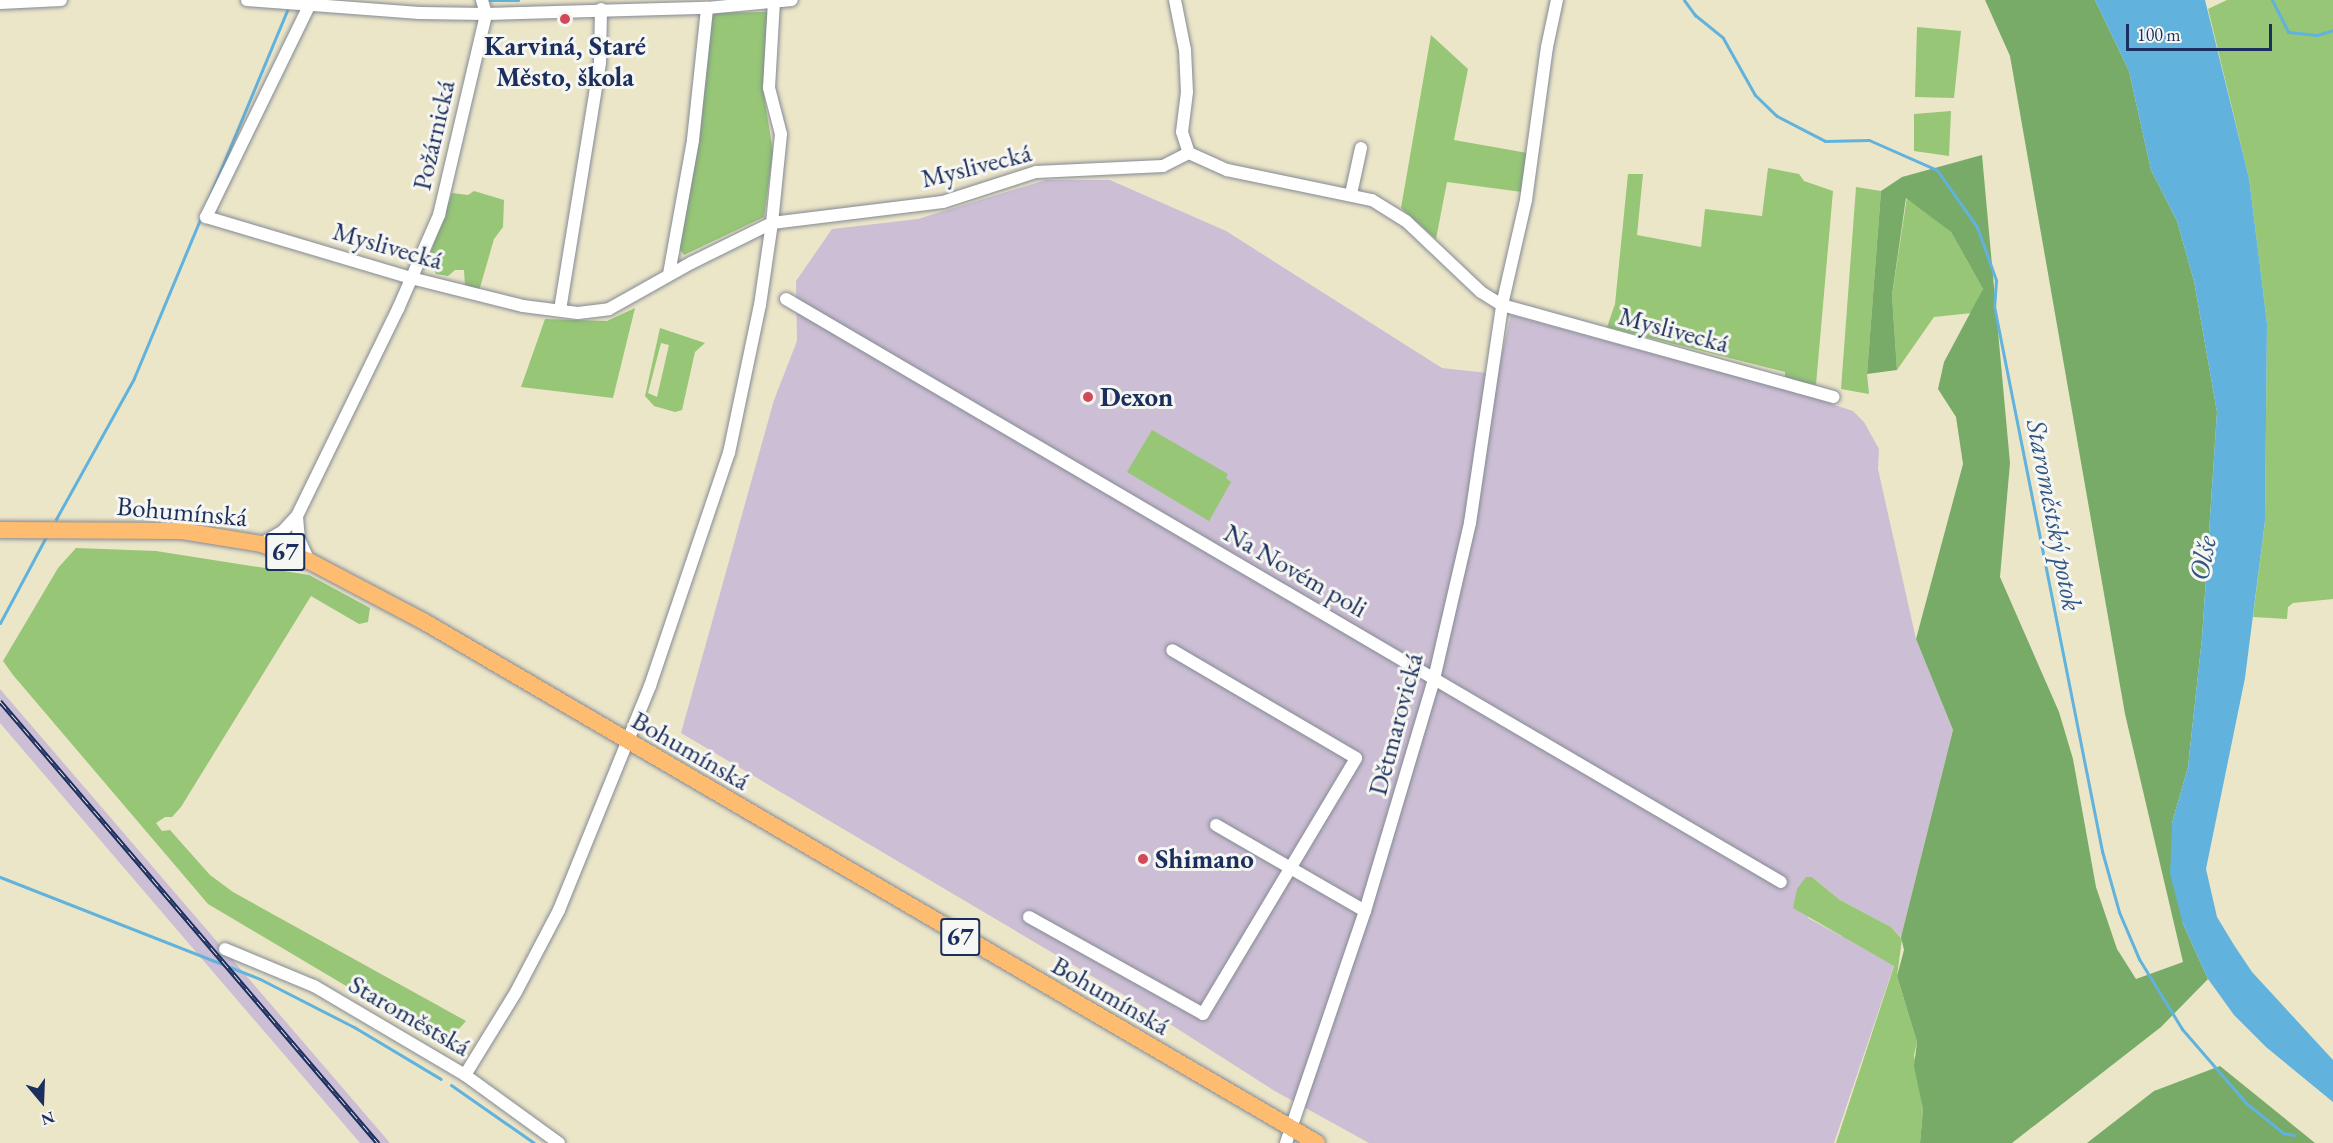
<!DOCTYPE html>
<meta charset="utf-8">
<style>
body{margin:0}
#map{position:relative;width:2333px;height:1143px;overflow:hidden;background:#ece6c9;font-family:"EB Garamond",serif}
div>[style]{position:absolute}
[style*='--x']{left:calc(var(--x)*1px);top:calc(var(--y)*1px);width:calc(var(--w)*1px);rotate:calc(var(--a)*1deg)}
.industrial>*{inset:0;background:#ccbed4}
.green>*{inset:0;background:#96c676}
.forest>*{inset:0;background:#78ab67}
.water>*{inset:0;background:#61b2dc}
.stream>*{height:3px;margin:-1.5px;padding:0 1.5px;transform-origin:1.5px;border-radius:1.5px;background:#61b2dc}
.roads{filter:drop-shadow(0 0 2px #848a94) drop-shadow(0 0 2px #848a94)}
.minor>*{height:12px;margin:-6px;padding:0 6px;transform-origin:6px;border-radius:6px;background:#fff}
.major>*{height:16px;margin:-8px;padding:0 8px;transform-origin:8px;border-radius:8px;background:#fdbc6f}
.rail>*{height:5px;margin-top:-2.5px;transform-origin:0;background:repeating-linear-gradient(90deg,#f6f6f2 0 9px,#1b2f5e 0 18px);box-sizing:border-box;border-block:2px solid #1b2f5e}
.dots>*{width:16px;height:16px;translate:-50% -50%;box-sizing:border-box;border:3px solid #f6f6f2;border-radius:50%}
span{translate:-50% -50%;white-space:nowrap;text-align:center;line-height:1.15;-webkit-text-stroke:6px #f6f6f2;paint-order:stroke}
.shield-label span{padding:2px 4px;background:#f6f6f2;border:2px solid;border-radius:4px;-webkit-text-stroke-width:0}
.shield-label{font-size:26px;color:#1b2f5e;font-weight:700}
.poi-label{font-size:27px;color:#1b2f5e;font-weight:700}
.left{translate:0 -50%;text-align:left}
.street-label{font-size:27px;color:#1b2f5e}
.water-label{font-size:28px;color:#305684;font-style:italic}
.north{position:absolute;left:12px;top:1071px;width:60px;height:60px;-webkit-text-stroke:4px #f6f6f2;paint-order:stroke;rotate:161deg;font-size:16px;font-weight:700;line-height:24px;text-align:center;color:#1b2f5e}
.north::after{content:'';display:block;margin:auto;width:21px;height:27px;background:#1b2f5e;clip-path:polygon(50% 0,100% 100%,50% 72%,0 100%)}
.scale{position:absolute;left:2126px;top:24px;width:146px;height:27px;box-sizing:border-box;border:3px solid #1b2f5e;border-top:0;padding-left:8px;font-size:18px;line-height:21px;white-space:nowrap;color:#1b2f5e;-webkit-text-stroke:4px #f6f6f2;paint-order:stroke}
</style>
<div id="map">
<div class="industrial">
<i style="clip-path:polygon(1046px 180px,1110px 180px,1226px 231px,1442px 368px,1497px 374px,1511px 315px,1808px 396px,1853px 411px,1864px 422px,1879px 449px,1878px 469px,1916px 639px,1953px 730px,1901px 937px,1891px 927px,1840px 900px,1812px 877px,1808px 918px,1843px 937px,1847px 935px,1847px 939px,1894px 965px,1834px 1143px,1369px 1143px,1273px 1090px,1134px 1001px,681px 733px,774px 400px,797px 341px,796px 281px,832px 229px,918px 219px)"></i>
<i style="clip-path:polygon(0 689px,390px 1143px,360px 1143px,220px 980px,0 723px)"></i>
</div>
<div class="green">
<i style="clip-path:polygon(2227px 0,2333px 0,2333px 599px,2293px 603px,2288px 607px,2287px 619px,2253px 617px,2265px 521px,2267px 323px,2249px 178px,2208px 9px)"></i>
<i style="clip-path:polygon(769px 12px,764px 95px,773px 152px,764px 217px,684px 255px,678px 247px,710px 13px)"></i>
<i style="clip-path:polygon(1917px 27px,1961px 31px,1954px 98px,1915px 97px)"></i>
<i style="clip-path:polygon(1431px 35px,1468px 69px,1454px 140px,1527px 153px,1522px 192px,1447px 182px,1436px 239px,1401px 208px)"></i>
<i style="clip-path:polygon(1951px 111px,1949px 156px,1914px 151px,1914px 114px)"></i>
<i style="clip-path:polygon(1768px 168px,1799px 174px,1804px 181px,1833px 191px,1816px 385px,1785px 379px,1785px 372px,1607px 327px,1615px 304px,1628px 174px,1643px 174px,1637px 235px,1701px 247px,1705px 209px,1762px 216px)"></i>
<i style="clip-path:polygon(1856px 187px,1881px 191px,1867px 374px,1869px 394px,1841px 389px)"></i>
<i style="clip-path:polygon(474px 191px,504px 200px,503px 227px,494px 239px,479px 291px,465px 286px,464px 270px,455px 270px,448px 276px,436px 274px,429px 257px,452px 193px,468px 195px)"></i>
<i style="clip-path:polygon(1907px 197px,1951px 232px,1983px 289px,1972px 313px,1934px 317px,1897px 370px,1892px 295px)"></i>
<i style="clip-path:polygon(635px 308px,613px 398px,521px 387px,545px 319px,607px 321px)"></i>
<i style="clip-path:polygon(evenodd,660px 328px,705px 343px,695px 352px,682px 410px,675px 412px,654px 406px,645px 396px,660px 328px,661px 343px,669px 345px,657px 397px,648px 393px,661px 343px)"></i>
<i style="clip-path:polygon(1152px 430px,1228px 474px,1226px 478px,1231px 482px,1209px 521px,1127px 472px)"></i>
<i style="clip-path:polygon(76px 548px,156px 551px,309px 575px,370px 608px,368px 622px,359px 624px,311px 596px,181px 807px,172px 817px,165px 817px,156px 823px,162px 831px,170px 830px,210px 875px,233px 892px,466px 1021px,451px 1038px,422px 1031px,208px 904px,13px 675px,3px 661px,58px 568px)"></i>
<i style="clip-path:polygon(1806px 877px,1812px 877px,1840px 900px,1891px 927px,1902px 939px,1897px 976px,1917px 1042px,1914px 1055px,1923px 1109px,1920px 1143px,1836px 1143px,1894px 966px,1793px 908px,1797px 889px)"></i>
</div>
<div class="forest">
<i style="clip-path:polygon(1985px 0,2095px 0,2129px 71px,2151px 170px,2177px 221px,2194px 281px,2217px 412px,2202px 638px,2188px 767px,2172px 823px,2183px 924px,2208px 979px,2161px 1027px,2012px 1143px,1920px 1143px,1923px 1109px,1914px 1066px,1917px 1042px,1897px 976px,1904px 950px,1901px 937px,1953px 730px,1916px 639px,1963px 464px,1956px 417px,1938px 389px,1944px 362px,1983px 289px,1951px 232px,1906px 198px,1892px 295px,1897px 370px,1867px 374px,1881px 191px,1902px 177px,1982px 155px,2010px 463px,2000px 577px,2059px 712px,2073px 759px,2096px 887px,2117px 949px,2136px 979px,2183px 962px,2125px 714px,2010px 56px)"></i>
<i style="clip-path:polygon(2220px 1066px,2315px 1143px,2087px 1143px,2154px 1091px)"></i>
</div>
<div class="water">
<i style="clip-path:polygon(2095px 0,2205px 0,2249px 178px,2267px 323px,2265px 521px,2245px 678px,2206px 869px,2217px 917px,2234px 945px,2252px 972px,2333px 1060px,2333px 1102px,2266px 1047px,2234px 1015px,2208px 979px,2183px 924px,2170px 874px,2172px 823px,2188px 767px,2202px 638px,2217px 412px,2194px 281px,2177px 221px,2151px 170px,2129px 71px)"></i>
</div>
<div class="stream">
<i style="--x:486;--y:0;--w:32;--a:0"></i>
<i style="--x:1684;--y:0;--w:19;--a:54"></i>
<i style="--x:1695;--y:15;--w:36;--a:39"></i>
<i style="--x:1723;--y:38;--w:65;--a:60.7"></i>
<i style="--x:1755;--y:95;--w:30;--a:44"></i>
<i style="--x:1777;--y:116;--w:54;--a:27.5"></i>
<i style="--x:1825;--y:141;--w:44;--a:-1.3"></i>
<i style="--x:1869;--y:140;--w:74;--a:23.8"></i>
<i style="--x:1937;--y:170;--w:70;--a:54.9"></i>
<i style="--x:1977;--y:227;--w:56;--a:70.3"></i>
<i style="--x:1996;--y:280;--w:26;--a:94"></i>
<i style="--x:1994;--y:306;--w:556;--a:78.79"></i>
<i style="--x:2102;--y:851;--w:63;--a:74.4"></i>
<i style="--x:2119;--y:912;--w:51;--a:66.9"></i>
<i style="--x:2139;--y:959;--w:82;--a:58.4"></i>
<i style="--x:2182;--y:1029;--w:98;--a:49.1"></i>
<i style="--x:2246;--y:1103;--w:48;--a:39"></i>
<i style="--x:2283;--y:1133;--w:11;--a:10"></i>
<i style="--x:2272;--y:0;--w:36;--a:63"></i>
<i style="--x:2288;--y:32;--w:29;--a:6"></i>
<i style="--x:2317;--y:35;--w:17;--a:-17"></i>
<i style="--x:56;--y:519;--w:161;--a:-61"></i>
<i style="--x:134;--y:378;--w:398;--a:-67.4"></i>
<i style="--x:0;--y:623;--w:98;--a:-61.9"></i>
<i style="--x:0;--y:877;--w:279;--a:21.4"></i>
<i style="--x:260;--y:979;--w:106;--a:27.1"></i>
<i style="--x:354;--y:1027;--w:101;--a:30.9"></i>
<i style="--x:451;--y:1085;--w:101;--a:34.9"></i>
</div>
<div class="roads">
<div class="minor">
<i style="--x:247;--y:0;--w:173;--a:4.3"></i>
<i style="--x:420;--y:13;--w:66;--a:0.9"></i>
<i style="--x:486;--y:14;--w:221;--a:-1.6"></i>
<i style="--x:707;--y:8;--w:85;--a:-5.4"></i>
<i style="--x:1175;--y:0;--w:51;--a:78.7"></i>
<i style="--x:1185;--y:50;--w:42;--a:87.3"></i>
<i style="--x:1187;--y:92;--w:40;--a:97.1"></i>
<i style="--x:1182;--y:132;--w:22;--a:72"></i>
<i style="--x:1189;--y:153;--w:42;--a:24.1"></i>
<i style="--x:1227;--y:170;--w:148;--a:11.7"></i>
<i style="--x:1372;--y:200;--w:40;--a:32"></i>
<i style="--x:1406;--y:221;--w:103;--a:43.4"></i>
<i style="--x:1481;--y:292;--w:25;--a:32"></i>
<i style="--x:1502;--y:305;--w:344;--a:15.5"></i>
<i style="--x:0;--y:3;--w:61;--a:-2.8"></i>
<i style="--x:309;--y:6;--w:235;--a:116"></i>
<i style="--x:206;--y:217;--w:214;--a:16.6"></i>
<i style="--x:411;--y:278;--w:115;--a:14"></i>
<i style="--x:523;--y:306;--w:55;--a:7.3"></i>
<i style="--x:578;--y:313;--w:31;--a:-7"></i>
<i style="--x:609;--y:309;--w:94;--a:-29.3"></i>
<i style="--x:691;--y:263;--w:90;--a:-26.3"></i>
<i style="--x:772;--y:223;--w:172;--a:-7"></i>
<i style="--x:943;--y:202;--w:98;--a:-17.9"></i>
<i style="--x:1036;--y:172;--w:127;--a:-2.7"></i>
<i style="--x:1163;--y:166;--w:29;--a:-27"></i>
<i style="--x:1351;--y:194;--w:47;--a:-77.7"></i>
<i style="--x:669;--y:274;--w:136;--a:-79.8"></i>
<i style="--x:693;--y:140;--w:133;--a:-83.9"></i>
<i style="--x:786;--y:299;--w:1153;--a:30.37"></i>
<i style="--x:560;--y:310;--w:251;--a:-80.8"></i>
<i style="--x:600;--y:62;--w:53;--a:-88.9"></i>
<i style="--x:261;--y:544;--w:24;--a:-30"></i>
<i style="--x:282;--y:532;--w:22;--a:-47"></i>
<i style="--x:309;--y:561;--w:23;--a:-115"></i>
<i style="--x:299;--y:540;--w:24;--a:-95"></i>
<i style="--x:297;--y:516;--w:230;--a:-64"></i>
<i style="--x:398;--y:309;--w:103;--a:-66.4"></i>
<i style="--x:439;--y:215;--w:206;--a:-76.8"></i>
<i style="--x:486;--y:14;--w:15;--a:-106"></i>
<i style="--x:1216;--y:825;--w:172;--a:30"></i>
<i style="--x:1029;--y:917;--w:199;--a:29.1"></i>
<i style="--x:1203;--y:1014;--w:298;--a:-59.1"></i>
<i style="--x:1356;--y:758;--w:213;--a:-149.6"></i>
<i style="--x:225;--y:949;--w:96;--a:22.6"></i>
<i style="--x:314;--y:986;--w:175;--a:30.5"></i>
<i style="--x:465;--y:1075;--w:116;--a:35.9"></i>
<i style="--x:465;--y:1075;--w:97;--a:-58.4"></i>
<i style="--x:516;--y:992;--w:93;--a:-62.3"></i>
<i style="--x:559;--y:910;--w:242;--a:-67.9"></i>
<i style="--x:650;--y:686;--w:246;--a:-71.3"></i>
<i style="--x:729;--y:453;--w:151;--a:-78.2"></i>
<i style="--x:760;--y:305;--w:83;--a:-81.7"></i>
<i style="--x:772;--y:223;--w:89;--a:-84.2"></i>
<i style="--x:781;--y:134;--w:48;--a:-104.6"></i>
<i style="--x:769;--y:88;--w:88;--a:-86.7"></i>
<i style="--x:1286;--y:1143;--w:245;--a:-71.2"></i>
<i style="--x:1365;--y:911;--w:242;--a:-73.4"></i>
<i style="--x:1434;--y:679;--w:160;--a:-77"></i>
<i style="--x:1470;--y:523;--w:220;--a:-81.6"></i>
<i style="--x:1502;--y:305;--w:108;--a:-77.1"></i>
<i style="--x:1526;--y:200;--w:154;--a:-82.2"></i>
<i style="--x:1547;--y:47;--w:48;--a:-78"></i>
</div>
<div class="major">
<i style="--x:0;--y:530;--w:182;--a:0.3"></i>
<i style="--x:182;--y:531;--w:80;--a:9.3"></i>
<i style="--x:261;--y:544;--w:51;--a:19.5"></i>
<i style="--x:309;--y:561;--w:129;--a:27.8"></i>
<i style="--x:423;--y:621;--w:1035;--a:30.28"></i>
</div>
</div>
<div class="rail">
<i style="--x:0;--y:701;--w:582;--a:49.46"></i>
</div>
<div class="dots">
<i style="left:565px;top:19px;background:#d1495b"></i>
<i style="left:1088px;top:397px;background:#d1495b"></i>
<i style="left:1143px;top:859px;background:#d1495b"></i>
</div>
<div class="shield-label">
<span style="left:285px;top:552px">67</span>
<span style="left:960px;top:937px">67</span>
</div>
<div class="poi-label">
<span style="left:565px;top:61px">Karviná, Staré<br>Město, škola</span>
<span class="left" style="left:1100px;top:397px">Dexon</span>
<span class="left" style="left:1155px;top:859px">Shimano</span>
</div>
<div class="street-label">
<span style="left:433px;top:135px;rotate:-77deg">Požárnická</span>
<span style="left:976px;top:165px;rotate:-14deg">Myslivecká</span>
<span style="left:388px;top:245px;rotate:16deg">Myslivecká</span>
<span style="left:1674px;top:329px;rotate:15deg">Myslivecká</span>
<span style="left:182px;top:511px;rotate:5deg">Bohumínská</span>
<span style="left:1296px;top:570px;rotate:30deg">Na Novém poli</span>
<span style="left:1395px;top:724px;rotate:-75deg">Dětmarovická</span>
<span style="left:691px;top:750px;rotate:30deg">Bohumínská</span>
<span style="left:1111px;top:995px;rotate:30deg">Bohumínská</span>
<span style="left:410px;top:1015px;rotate:30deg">Staroměstská</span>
</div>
<div class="water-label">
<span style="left:2055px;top:515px;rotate:79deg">Staroměstský potok</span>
<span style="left:2202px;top:558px;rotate:-79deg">Olše</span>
</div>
<div class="north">N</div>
<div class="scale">100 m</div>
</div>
